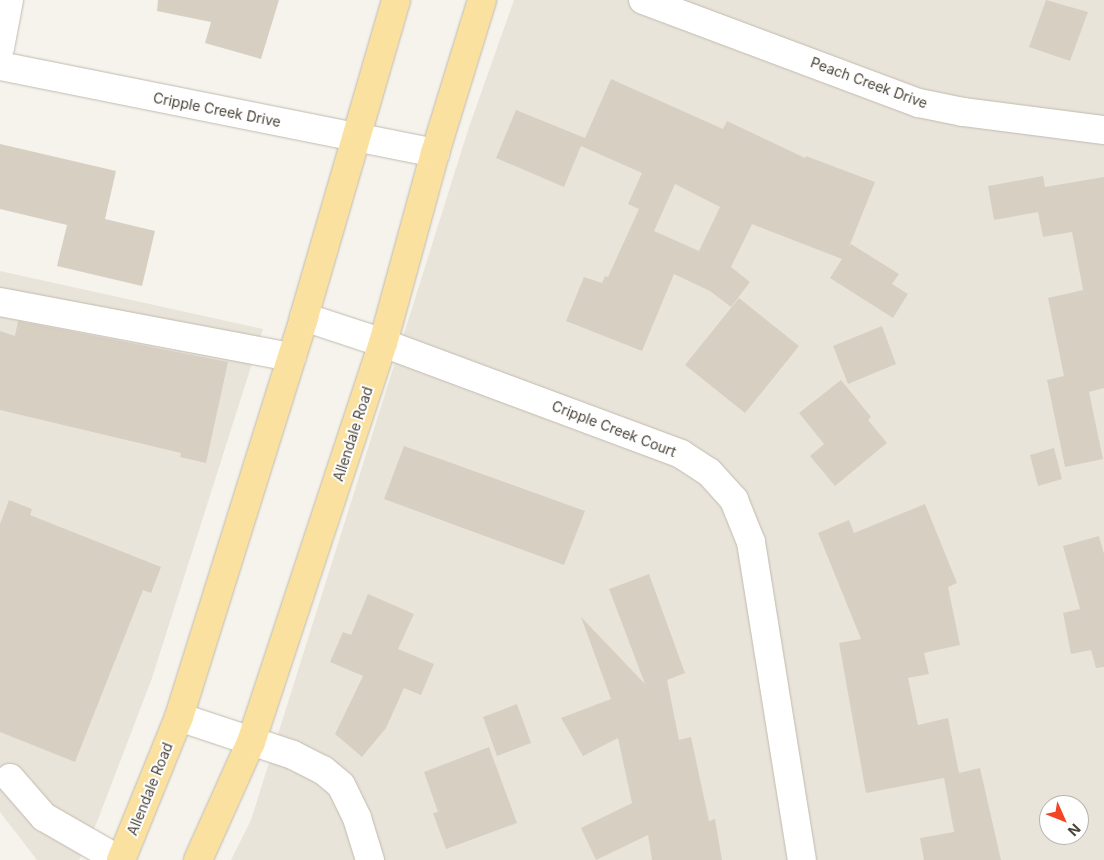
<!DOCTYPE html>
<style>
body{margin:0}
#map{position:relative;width:1104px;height:860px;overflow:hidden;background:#f5f3ec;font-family:Inter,sans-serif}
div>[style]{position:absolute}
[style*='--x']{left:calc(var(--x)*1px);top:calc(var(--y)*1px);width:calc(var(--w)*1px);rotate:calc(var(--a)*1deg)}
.residential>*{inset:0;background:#e9e4da}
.building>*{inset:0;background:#d7cfc2}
.roads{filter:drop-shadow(0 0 1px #c1baae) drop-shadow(0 0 1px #c1baae)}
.minor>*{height:28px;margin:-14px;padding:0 14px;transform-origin:14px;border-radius:14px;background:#fff}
.major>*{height:28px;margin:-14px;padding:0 14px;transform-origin:14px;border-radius:14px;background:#fbe1a0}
span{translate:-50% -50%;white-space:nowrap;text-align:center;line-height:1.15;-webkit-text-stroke:4px #fff;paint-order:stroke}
.street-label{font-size:14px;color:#4a4439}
.north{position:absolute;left:1039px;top:795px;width:50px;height:50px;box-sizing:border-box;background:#fff;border:1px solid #b7b4b0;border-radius:50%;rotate:134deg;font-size:14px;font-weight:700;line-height:20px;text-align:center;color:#4a4439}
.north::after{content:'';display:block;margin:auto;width:18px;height:22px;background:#f34526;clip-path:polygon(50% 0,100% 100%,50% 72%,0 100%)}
</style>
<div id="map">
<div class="residential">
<i style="clip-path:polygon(evenodd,514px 0,1104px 0,1104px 860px,231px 860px,251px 820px,469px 127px,514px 0,1049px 805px,1079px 805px,1079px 835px,1049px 835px,1049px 805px)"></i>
<i style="clip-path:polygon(0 271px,263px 329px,152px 678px,97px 822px,79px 860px,37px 860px,0 812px)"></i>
</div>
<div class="building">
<i style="clip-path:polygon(158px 0,279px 0,261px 59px,205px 43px,211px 22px,157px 11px)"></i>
<i style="clip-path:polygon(1046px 0,1088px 12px,1070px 61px,1029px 47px)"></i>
<i style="clip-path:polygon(evenodd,611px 79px,723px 129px,727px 121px,805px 158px,806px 156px,875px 182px,849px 247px,851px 244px,899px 274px,892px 284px,908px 294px,893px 318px,830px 278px,842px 259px,752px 224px,731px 267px,750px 282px,731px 307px,710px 291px,674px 274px,642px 351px,566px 321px,584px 277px,602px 283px,605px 276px,608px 277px,639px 209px,628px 204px,642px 173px,581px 146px,564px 187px,496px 158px,516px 110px,585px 138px,611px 79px,675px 184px,720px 207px,699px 251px,654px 231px,675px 184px)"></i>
<i style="clip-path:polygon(0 144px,116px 171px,105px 219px,155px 231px,142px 286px,57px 266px,67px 225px,0 209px)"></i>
<i style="clip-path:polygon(1043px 176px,1045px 187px,1104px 177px,1104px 388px,1089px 392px,1103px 459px,1065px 467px,1047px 380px,1064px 376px,1048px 298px,1083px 290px,1072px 232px,1043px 237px,1038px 212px,994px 220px,988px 186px)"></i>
<i style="clip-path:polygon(739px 298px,799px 346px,745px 413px,685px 365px)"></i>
<i style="clip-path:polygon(18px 321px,228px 362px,206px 463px,180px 457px,181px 453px,0 410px,0 331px,15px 336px)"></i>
<i style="clip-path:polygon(882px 326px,896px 364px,848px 384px,833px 346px)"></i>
<i style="clip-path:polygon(841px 380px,871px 417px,868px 420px,887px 443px,835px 486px,810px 456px,824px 444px,799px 413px)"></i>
<i style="clip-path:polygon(404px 446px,585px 511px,564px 565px,384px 499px)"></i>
<i style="clip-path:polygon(1054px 448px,1062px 479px,1038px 486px,1030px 455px)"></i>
<i style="clip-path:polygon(9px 500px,32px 509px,30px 515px,161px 567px,151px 593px,143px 590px,75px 762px,0 732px,0 524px)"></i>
<i style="clip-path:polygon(925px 504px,957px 583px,948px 587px,960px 645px,924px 653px,929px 674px,908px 678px,918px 725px,948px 718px,959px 773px,980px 768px,1001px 860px,924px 860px,920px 838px,954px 832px,944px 778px,866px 793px,839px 643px,861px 639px,818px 533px,849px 520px,854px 533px)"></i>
<i style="clip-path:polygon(1099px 536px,1104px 554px,1104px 667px,1096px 668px,1091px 650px,1071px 654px,1063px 613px,1080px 609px,1063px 546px)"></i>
<i style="clip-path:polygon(649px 574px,685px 673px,667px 680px,679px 740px,691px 737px,709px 821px,715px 819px,722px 860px,652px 860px,648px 835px,596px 860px,581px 828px,632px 803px,618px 738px,583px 756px,561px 718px,611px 699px,581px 617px,645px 684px,609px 589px)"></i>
<i style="clip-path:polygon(368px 594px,414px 614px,398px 649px,434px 664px,421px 695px,404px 688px,386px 728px,362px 757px,335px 734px,363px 676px,330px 662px,343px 632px,351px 635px)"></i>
<i style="clip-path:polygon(517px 704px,531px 743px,497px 756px,483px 717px)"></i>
<i style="clip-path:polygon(489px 747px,517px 823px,446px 849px,433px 813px,438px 812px,424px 772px)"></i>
</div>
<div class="roads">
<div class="minor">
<i style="--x:643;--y:0;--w:295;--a:20.5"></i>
<i style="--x:919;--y:103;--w:45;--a:11.6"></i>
<i style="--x:963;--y:112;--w:142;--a:7.3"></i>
<i style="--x:0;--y:48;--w:49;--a:-79.4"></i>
<i style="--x:0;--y:66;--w:444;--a:11.3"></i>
<i style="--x:0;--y:302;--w:297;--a:10.7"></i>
<i style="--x:304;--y:317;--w:83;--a:18.2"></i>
<i style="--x:383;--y:343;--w:318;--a:20.4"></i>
<i style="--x:681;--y:454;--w:33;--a:33"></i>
<i style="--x:709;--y:472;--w:38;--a:48"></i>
<i style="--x:734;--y:500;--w:45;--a:68"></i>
<i style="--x:751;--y:542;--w:322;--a:80.9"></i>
<i style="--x:179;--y:717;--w:120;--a:18.4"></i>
<i style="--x:293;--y:755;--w:34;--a:27"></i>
<i style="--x:323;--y:770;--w:23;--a:40"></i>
<i style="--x:341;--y:785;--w:37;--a:64"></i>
<i style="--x:357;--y:818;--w:44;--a:72.8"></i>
<i style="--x:10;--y:778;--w:52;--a:48.9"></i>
<i style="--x:44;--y:817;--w:86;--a:29.8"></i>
</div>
<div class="major">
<i style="--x:121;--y:860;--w:154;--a:-67.9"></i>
<i style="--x:179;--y:717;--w:419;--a:-72.6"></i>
<i style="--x:304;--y:317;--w:330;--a:-73.8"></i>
<i style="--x:198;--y:860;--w:129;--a:-65.8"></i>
<i style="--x:251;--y:742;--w:420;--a:-71.7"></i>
<i style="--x:383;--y:343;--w:197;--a:-74.7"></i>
<i style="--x:435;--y:153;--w:160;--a:-72.9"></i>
</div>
</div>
<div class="street-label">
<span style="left:869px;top:83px;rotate:20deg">Peach Creek Drive</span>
<span style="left:217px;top:110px;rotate:11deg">Cripple Creek Drive</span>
<span style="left:614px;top:429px;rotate:21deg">Cripple Creek Court</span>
<span style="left:353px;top:434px;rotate:-72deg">Allendale Road</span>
<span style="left:150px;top:789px;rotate:-68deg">Allendale Road</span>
</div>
<div class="north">N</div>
</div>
